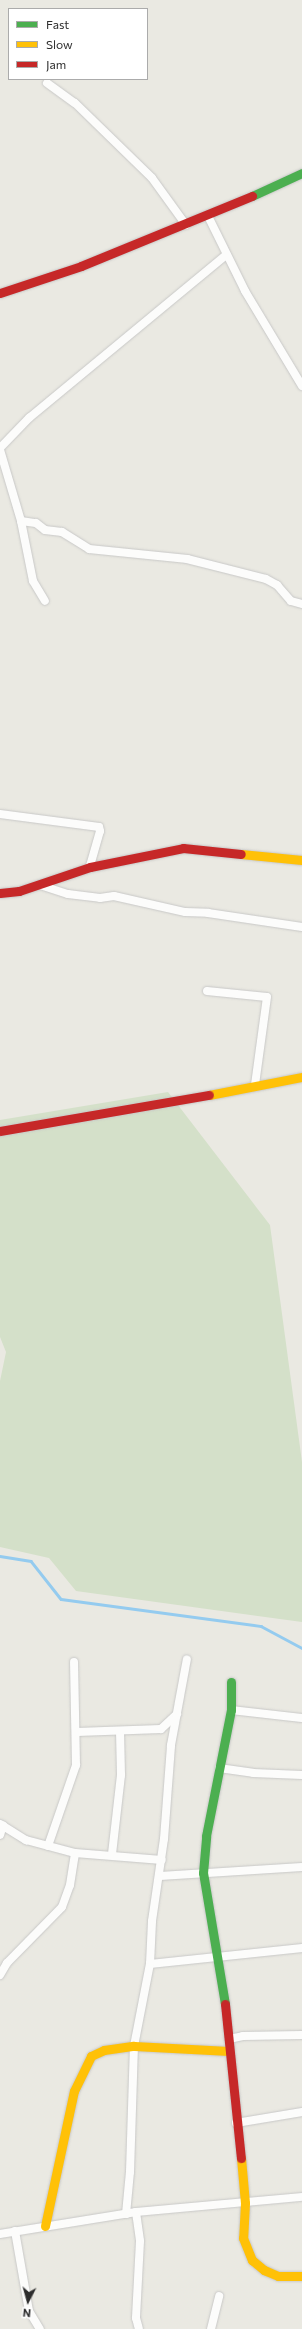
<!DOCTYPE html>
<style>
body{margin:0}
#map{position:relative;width:302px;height:2329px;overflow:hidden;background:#eae9e2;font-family:Commissioner,sans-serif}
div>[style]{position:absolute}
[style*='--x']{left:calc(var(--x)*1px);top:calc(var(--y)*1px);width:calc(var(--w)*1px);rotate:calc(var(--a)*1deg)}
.cemetery>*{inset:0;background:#d4e0c9}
.stream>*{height:2.5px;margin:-1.25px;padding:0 1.25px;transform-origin:1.25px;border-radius:1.25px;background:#94cbef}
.roads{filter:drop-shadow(0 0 1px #c8c8c7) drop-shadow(0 0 1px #c8c8c7)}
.street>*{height:8px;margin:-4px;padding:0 4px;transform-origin:4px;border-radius:4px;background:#fcfcfb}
.fast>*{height:9px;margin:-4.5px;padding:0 4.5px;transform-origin:4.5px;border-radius:4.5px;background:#4caf50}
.slow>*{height:9px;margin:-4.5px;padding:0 4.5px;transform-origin:4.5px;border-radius:4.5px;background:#ffc107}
.jam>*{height:9px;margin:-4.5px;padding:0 4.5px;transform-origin:4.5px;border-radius:4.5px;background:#c62828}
span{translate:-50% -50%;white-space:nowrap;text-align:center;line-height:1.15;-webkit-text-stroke:3px #fff;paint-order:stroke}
.legend{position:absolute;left:8px;top:8px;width:140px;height:72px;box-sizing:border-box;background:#fff;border:1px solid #ababab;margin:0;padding:5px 7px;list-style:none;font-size:12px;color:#2d2d2d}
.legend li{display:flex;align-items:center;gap:8px;height:20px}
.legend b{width:20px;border:1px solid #ababab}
.north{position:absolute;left:8px;top:2281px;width:40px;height:40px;-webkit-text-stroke:3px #fff;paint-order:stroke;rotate:186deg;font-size:11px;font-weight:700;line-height:16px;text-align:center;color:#2d2d2d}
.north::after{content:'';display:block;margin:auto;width:14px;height:18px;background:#2d2d2d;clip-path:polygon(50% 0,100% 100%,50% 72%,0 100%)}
</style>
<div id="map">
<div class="cemetery">
<i style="clip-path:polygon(168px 1092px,270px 1225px,302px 1462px,302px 1622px,76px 1591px,49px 1558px,0 1547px,0 1381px,6px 1352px,0 1337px,0 1120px)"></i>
</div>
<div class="stream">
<i style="--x:0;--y:1556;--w:31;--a:9"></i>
<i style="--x:31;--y:1561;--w:48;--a:51.7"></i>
<i style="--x:61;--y:1599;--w:202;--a:7.7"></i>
<i style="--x:261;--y:1626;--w:47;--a:28.2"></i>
</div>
<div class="roads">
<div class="street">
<i style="--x:47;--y:83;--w:34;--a:36"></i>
<i style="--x:75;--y:103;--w:107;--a:44.2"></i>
<i style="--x:152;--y:178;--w:58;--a:54.1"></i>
<i style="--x:208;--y:216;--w:84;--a:63.7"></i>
<i style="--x:245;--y:291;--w:111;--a:59"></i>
<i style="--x:0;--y:448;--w:42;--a:-46"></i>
<i style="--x:29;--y:418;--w:256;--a:-39.6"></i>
<i style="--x:0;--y:450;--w:74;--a:73.5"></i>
<i style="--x:21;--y:521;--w:61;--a:78.7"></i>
<i style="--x:33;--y:581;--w:23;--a:59"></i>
<i style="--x:21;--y:521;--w:15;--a:8"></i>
<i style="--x:36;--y:523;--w:11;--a:38"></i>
<i style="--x:45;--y:530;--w:17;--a:7"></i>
<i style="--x:62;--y:532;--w:32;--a:32"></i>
<i style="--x:89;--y:549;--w:99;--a:5.8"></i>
<i style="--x:187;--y:559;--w:81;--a:14.2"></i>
<i style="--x:266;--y:579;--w:13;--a:29"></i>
<i style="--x:277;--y:585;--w:21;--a:49"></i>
<i style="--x:291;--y:601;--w:11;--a:15"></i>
<i style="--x:0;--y:814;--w:100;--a:7.5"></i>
<i style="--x:99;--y:827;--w:4;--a:76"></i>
<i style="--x:100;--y:831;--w:37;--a:106"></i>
<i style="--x:40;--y:885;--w:29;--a:18"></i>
<i style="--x:68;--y:894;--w:32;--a:7"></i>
<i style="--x:100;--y:898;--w:14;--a:-8"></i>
<i style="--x:114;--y:896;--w:73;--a:12.7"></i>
<i style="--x:185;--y:912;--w:23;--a:2"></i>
<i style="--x:208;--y:913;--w:95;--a:8.5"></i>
<i style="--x:207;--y:991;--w:60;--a:5.7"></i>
<i style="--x:267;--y:997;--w:89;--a:97.8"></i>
<i style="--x:231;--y:1710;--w:71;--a:6.4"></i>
<i style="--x:77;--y:1732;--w:84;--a:-2"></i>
<i style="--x:161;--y:1729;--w:22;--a:-43"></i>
<i style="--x:219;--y:1768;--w:34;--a:8"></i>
<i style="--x:253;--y:1773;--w:49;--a:2.3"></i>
<i style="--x:0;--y:1824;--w:31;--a:32"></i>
<i style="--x:26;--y:1840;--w:51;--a:14.9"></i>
<i style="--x:75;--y:1853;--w:87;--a:4.6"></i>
<i style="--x:0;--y:1835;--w:10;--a:-73"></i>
<i style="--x:48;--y:1846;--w:86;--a:-70.9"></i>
<i style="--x:76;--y:1765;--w:103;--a:-91.1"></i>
<i style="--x:112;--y:1854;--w:80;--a:-83.5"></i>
<i style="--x:121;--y:1775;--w:44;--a:-91.3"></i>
<i style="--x:160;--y:1876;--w:142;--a:-3.6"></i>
<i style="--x:150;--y:1964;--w:153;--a:-6"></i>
<i style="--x:0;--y:1975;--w:14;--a:-60"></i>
<i style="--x:7;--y:1963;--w:78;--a:-45.5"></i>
<i style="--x:62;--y:1907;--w:23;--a:-70"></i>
<i style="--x:70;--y:1885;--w:32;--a:-81"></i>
<i style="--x:229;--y:2039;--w:14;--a:-12"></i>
<i style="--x:243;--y:2036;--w:59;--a:-1"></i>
<i style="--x:236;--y:2123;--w:67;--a:-9.5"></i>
<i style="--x:136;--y:2212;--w:29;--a:82"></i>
<i style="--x:140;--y:2241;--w:77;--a:93"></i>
<i style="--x:136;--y:2318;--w:11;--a:75"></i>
<i style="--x:126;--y:2214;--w:42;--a:-84.6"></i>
<i style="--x:130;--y:2172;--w:126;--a:-88.2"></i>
<i style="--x:134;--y:2046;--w:84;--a:-79"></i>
<i style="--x:150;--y:1964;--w:43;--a:-87.3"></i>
<i style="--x:152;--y:1921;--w:83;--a:-81.7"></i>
<i style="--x:164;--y:1839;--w:94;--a:-85.7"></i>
<i style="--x:171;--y:1745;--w:87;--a:-79.5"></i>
<i style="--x:15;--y:2231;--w:81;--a:80.1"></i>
<i style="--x:29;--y:2311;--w:21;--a:59"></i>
<i style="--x:0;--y:2234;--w:138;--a:-9.2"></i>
<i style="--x:136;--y:2212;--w:167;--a:-5.2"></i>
<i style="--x:211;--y:2329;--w:34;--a:-76"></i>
</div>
<div class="fast">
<i style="--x:252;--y:196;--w:55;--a:-24.7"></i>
<i style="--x:225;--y:2004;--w:133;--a:-99.5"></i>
<i style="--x:203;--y:1873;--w:37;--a:-85"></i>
<i style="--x:206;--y:1836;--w:128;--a:-78.8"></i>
<i style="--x:231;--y:1710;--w:28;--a:-90"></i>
</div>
<div class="slow">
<i style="--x:241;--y:854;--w:61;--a:5.6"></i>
<i style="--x:209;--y:1095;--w:95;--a:-11"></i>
<i style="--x:241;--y:2158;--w:45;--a:84.9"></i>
<i style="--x:245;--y:2203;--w:35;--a:93"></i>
<i style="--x:243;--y:2238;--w:24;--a:68"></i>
<i style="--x:252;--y:2260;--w:16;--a:40"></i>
<i style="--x:264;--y:2270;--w:15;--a:23"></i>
<i style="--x:278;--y:2276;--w:24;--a:0"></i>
<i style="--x:45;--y:2226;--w:138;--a:-77.9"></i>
<i style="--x:74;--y:2091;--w:39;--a:-64"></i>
<i style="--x:91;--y:2056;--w:14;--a:-25"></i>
<i style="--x:104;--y:2050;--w:30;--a:-8"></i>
<i style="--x:134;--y:2046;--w:95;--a:3"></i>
</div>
<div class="jam">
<i style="--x:0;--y:293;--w:85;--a:-18.4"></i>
<i style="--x:81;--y:266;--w:185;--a:-22.3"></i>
<i style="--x:0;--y:893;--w:19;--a:-6"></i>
<i style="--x:19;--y:891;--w:75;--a:-18.7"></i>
<i style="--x:90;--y:867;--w:95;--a:-11.5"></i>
<i style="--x:183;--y:848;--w:58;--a:5.9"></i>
<i style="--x:0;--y:1131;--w:212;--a:-9.8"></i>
<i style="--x:225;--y:2004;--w:155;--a:84.1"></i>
</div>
</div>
<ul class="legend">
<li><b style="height:5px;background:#4caf50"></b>Fast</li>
<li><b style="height:5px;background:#ffc107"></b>Slow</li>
<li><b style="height:5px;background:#c62828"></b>Jam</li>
</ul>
<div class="north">N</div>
</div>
